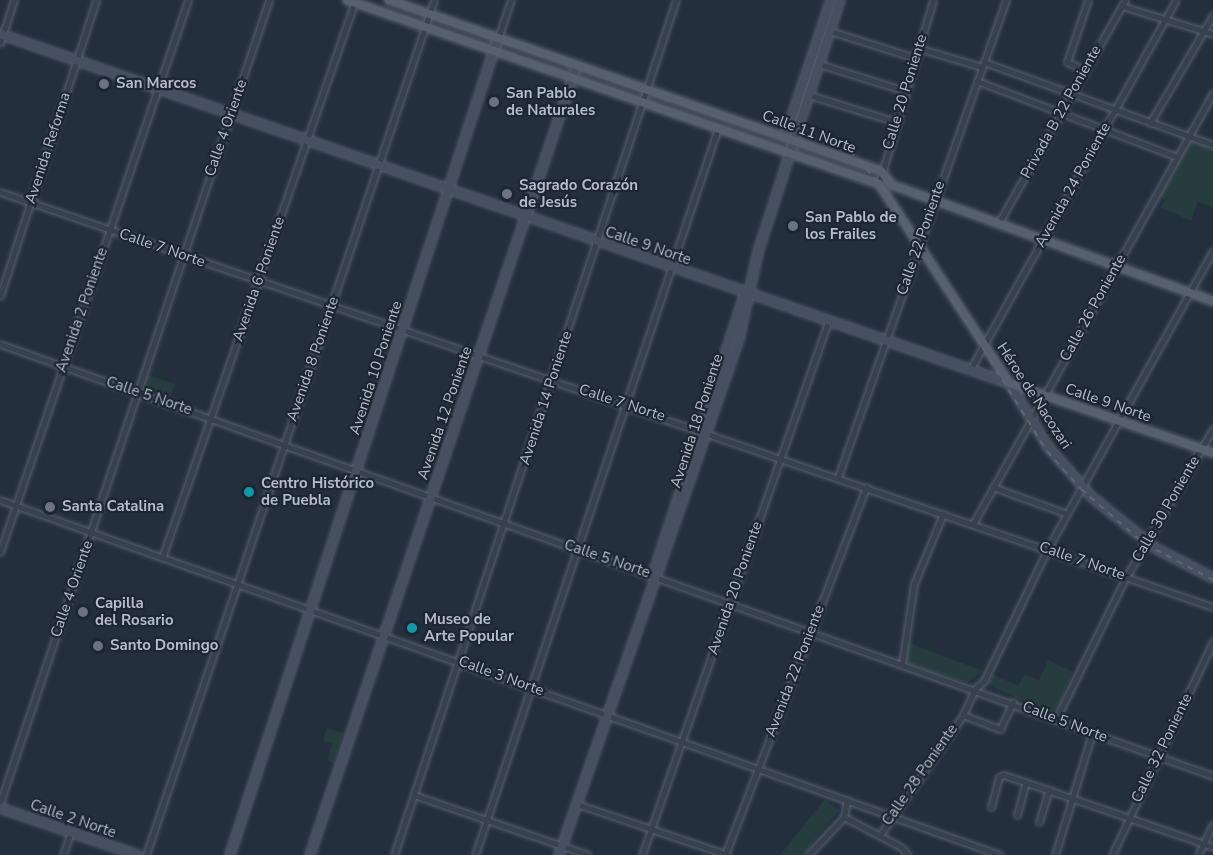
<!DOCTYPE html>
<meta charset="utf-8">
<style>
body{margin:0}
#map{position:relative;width:1213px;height:855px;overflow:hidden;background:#242f3e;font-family:"Nunito Sans",sans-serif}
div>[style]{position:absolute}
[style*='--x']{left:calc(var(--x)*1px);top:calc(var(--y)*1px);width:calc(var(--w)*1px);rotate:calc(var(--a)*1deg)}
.green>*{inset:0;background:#263c3f}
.roads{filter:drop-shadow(0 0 2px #565f6c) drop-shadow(0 0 2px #565f6c)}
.street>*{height:5px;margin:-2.5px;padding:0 2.5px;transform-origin:2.5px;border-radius:2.5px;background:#38414e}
.secondary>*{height:8px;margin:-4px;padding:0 4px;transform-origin:4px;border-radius:4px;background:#465061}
.primary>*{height:8px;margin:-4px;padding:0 4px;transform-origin:4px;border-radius:4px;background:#56606e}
.rail>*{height:1.5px;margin-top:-0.75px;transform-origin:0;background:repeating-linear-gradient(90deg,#5a6575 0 6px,transparent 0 12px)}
.dots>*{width:16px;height:16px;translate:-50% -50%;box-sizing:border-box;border:3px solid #1d2633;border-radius:50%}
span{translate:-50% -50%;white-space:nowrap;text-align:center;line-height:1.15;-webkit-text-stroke:4.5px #1d2633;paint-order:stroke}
.poi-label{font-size:15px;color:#b4bcc9;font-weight:700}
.left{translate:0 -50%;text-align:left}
.street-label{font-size:15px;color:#b4bcc9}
</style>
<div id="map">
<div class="green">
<i style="clip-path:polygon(1189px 135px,1213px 145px,1213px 208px,1198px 201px,1191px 221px,1160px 207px,1165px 200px,1156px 196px)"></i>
<i style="clip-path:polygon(148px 375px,175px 384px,169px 402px,142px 393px)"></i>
<i style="clip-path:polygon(909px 643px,983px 671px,967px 683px,911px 665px,905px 660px)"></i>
<i style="clip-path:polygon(1048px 660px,1073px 672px,1057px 709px,1051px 713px,988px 685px,993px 674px,1018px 686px,1025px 674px,1039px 681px)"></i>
<i style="clip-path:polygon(327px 728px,343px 733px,334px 763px,327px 761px,332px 744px,323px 741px)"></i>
<i style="clip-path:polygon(825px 799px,839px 810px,803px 855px,780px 855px)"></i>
</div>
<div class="roads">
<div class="street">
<i style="--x:1122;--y:6;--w:95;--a:17.1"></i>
<i style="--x:830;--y:31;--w:89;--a:17.6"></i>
<i style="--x:498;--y:38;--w:40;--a:-71.1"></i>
<i style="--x:0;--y:43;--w:45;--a:-72"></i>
<i style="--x:918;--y:48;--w:67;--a:16.5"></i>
<i style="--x:984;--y:62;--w:244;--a:19.9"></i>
<i style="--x:819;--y:64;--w:90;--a:17.4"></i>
<i style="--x:1085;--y:70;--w:20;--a:-156"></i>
<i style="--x:1067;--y:62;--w:65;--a:-71.3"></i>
<i style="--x:977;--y:81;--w:214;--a:20.8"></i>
<i style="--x:809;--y:95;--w:91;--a:17.2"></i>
<i style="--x:1150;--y:123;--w:125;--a:-59.7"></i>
<i style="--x:879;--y:184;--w:192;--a:-73.6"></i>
<i style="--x:0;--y:192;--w:1282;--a:18.89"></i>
<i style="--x:998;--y:224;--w:257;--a:-60.4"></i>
<i style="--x:0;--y:296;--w:311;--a:-72"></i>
<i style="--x:0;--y:344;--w:1288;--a:19.6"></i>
<i style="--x:970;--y:370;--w:423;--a:-60.9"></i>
<i style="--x:838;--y:477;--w:506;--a:-70.6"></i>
<i style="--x:993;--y:487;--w:79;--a:20"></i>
<i style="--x:0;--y:500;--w:1061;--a:19.54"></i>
<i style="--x:973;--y:524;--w:494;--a:-60.9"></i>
<i style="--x:0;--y:552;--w:583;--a:-71.19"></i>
<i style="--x:162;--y:558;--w:589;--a:-70.89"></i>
<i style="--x:902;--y:664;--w:81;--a:-81.5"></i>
<i style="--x:914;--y:584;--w:76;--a:-67.5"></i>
<i style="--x:963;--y:715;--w:40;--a:21"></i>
<i style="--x:1000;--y:729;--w:30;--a:-64"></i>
<i style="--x:1056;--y:719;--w:158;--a:-63.8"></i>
<i style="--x:1126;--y:577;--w:172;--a:-59.6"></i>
<i style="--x:414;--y:795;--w:184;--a:19"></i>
<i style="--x:0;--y:803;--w:847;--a:-71.48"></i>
<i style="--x:577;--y:804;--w:159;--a:18.7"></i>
<i style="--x:991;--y:807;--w:31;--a:-75"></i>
<i style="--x:999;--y:777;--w:5;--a:-22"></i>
<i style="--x:1004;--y:775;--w:221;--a:19"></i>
<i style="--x:1017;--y:815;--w:34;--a:-75"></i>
<i style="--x:844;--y:817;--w:64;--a:27.8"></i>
<i style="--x:901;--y:847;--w:11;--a:49"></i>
<i style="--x:1039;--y:822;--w:34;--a:-73"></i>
<i style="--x:880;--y:835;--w:146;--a:-55.3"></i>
<i style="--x:963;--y:715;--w:29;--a:-65"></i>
<i style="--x:975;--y:689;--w:12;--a:-42"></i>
<i style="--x:984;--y:681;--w:145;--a:-64.3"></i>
<i style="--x:1047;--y:550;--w:342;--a:-61"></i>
<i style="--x:63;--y:855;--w:24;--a:-71"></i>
<i style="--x:146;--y:855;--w:902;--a:-71.38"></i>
<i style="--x:394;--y:855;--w:900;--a:-71.75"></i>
<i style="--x:475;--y:855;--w:767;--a:-71.52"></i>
<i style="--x:642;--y:855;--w:565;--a:-70.76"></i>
<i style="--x:725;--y:855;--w:394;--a:-69"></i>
<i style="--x:808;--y:855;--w:52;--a:-46.5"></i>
<i style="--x:844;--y:817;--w:17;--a:-80"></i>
<i style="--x:1055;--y:855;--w:127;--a:-73.1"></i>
<i style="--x:1112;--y:855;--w:237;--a:-64.7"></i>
<i style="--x:1198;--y:855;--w:34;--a:-64"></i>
</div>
<div class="secondary">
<i style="--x:0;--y:34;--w:1068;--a:19.08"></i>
<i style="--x:1009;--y:383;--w:75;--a:58.6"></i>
<i style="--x:1048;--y:447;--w:67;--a:48.7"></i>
<i style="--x:1092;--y:497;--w:81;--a:39"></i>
<i style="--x:1155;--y:548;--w:65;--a:27.3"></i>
<i style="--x:785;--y:137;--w:145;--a:-71.4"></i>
<i style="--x:653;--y:575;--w:297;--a:-71.9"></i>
<i style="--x:0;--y:808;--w:145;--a:18.9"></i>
<i style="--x:230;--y:855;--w:860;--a:-71.84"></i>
<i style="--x:310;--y:855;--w:834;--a:-71.33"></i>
<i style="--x:559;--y:855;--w:546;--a:-70.77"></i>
<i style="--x:739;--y:339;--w:89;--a:-77.7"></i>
<i style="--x:758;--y:252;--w:265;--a:-72"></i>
</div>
<div class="primary">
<i style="--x:347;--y:0;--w:563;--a:19.08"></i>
<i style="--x:879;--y:184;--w:238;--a:56.8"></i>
<i style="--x:1009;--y:383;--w:216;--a:18.9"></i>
<i style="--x:389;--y:0;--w:521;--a:19.17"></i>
<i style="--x:881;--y:171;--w:18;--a:52"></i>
<i style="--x:892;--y:185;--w:341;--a:19.9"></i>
</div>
</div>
<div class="rail">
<i style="--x:842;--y:142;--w:59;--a:47.7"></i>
<i style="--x:882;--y:186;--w:312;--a:58.1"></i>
<i style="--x:1047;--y:451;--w:51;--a:48.2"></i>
<i style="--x:1081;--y:489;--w:84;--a:40.7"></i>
<i style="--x:1145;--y:544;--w:77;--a:27.9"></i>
</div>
<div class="dots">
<i style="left:104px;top:84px;background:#6b7280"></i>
<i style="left:494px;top:102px;background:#6b7280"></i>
<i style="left:507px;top:194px;background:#6b7280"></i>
<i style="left:793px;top:226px;background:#6b7280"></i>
<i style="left:249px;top:492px;background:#0f9aa8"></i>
<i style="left:50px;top:507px;background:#6b7280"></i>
<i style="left:83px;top:612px;background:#6b7280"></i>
<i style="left:412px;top:628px;background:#0f9aa8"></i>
<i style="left:98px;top:646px;background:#6b7280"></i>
</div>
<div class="poi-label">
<span class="left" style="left:116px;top:84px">San Marcos</span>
<span class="left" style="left:506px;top:102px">San Pablo<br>de Naturales</span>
<span class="left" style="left:519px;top:194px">Sagrado Corazón<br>de Jesús</span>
<span class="left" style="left:805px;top:226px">San Pablo de<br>los Frailes</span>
<span class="left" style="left:261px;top:492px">Centro Histórico<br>de Puebla</span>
<span class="left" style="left:62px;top:507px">Santa Catalina</span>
<span class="left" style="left:95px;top:612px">Capilla<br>del Rosario</span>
<span class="left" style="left:424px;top:628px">Museo de<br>Arte Popular</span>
<span class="left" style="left:110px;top:646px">Santo Domingo</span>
</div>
<div class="street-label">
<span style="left:905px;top:92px;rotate:-73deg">Calle 20 Poniente</span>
<span style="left:1061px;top:112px;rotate:-61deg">Privada B 22 Poniente</span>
<span style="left:226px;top:128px;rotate:-71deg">Calle 4 Oriente</span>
<span style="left:809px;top:132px;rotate:20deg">Calle 11 Norte</span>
<span style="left:48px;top:148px;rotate:-72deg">Avenida Reforma</span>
<span style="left:1073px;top:185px;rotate:-61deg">Avenida 24 Poniente</span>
<span style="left:921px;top:238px;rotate:-71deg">Calle 22 Poniente</span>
<span style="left:648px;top:246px;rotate:19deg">Calle 9 Norte</span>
<span style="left:162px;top:248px;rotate:19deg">Calle 7 Norte</span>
<span style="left:259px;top:279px;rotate:-71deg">Avenida 6 Poniente</span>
<span style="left:1093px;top:308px;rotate:-61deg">Calle 26 Poniente</span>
<span style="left:82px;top:310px;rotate:-71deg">Avenida 2 Poniente</span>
<span style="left:313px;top:359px;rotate:-71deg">Avenida 8 Poniente</span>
<span style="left:376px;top:368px;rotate:-72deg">Avenida 10 Poniente</span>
<span style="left:149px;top:396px;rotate:19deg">Calle 5 Norte</span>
<span style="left:1034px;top:396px;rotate:57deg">Héroe de Nacozari</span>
<span style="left:546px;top:398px;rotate:-72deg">Avenida 14 Poniente</span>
<span style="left:622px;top:403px;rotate:18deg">Calle 7 Norte</span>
<span style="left:1108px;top:403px;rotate:19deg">Calle 9 Norte</span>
<span style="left:445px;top:413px;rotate:-71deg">Avenida 12 Poniente</span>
<span style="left:697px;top:421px;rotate:-72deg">Avenida 18 Poniente</span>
<span style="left:1166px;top:509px;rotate:-60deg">Calle 30 Poniente</span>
<span style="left:607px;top:559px;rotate:19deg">Calle 5 Norte</span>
<span style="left:1082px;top:561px;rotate:19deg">Calle 7 Norte</span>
<span style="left:735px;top:588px;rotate:-71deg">Avenida 20 Poniente</span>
<span style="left:72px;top:589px;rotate:-71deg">Calle 4 Oriente</span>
<span style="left:795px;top:671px;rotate:-69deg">Avenida 22 Poniente</span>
<span style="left:501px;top:676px;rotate:20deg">Calle 3 Norte</span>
<span style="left:1065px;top:722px;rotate:21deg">Calle 5 Norte</span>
<span style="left:1162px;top:748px;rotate:-64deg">Calle 32 Poniente</span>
<span style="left:920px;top:775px;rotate:-55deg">Calle 28 Poniente</span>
<span style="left:73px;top:819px;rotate:19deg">Calle 2 Norte</span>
</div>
</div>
